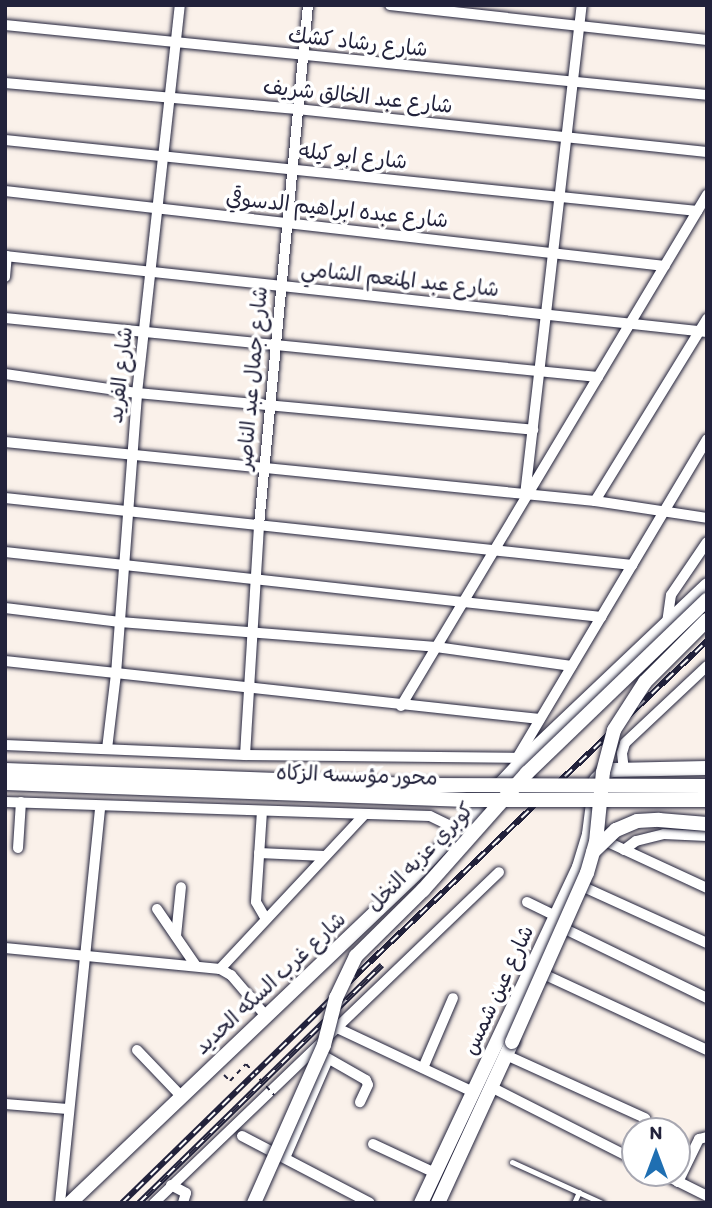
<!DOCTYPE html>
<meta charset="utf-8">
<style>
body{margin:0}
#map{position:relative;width:712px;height:1208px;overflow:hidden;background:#faf1ea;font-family:Itim,"Playpen Sans Arabic",sans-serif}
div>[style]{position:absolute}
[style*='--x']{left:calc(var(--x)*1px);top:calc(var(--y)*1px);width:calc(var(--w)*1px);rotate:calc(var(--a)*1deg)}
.path>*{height:2px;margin-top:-1px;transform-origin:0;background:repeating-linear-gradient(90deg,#22223b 0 5px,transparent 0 10px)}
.roads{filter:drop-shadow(0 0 2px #22223b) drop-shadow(0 0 2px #22223b)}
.lane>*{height:5px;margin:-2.5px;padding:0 2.5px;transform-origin:2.5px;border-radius:2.5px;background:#fff}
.street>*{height:10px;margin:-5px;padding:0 5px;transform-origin:5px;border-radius:5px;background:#fff}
.secondary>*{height:14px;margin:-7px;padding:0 7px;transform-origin:7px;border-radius:7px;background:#fff}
.rail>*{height:6px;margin-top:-3px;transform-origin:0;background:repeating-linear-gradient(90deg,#fff 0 10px,#22223b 0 20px);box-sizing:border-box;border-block:2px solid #22223b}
.path-bridge>*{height:2px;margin-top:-1px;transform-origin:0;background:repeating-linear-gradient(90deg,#22223b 0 5px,transparent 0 10px)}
.bridges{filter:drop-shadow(0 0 2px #22223b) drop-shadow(0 0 2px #22223b)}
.secondary-bridge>*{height:14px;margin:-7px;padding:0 7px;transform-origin:7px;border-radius:7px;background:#fff}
span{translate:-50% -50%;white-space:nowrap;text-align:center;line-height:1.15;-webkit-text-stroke:7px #fff;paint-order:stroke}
.street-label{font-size:21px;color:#22223b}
.frame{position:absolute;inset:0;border:7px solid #22223b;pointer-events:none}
.north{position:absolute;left:621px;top:1117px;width:70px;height:70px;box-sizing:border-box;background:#fff;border:2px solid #a7a7b1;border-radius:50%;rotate:0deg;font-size:19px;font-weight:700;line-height:28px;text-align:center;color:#22223b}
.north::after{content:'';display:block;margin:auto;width:24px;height:32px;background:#1f6fb2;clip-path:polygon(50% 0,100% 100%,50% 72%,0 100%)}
</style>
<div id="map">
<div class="path">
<i style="--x:224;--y:1075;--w:8;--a:45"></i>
<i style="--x:230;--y:1081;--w:23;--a:-47"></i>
</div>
<div class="roads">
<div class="lane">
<i style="--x:512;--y:1162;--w:99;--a:24.5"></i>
<i style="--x:574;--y:1203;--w:12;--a:-66"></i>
</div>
<div class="street">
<i style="--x:390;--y:5;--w:319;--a:6.3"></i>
<i style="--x:5;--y:25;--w:705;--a:5.69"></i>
<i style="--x:5;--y:83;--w:293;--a:5.1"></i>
<i style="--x:297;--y:109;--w:412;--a:6"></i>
<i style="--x:5;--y:140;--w:696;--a:5.86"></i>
<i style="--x:5;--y:191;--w:664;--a:6.48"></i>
<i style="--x:5;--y:256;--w:706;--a:6.18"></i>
<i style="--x:5;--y:277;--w:21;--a:-85"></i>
<i style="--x:5;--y:318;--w:596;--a:5.68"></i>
<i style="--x:5;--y:374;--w:133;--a:8.2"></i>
<i style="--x:137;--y:393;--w:398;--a:5.3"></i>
<i style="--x:5;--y:442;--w:593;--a:5.71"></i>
<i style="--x:595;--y:501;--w:113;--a:8.6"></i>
<i style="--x:525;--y:495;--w:493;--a:-83.4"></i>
<i style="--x:5;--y:498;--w:631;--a:6.1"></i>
<i style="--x:595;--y:501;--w:214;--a:-58.4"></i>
<i style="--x:5;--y:552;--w:600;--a:6.22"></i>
<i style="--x:5;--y:608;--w:116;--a:6.9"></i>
<i style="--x:120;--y:622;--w:317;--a:4.5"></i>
<i style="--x:436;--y:647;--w:137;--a:8"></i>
<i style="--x:667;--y:623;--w:28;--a:-82"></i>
<i style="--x:671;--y:595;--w:64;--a:-55.8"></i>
<i style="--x:5;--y:661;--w:538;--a:6.19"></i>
<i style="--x:401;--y:706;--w:596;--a:-59.09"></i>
<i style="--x:5;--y:745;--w:240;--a:2.4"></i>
<i style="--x:245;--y:755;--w:280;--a:0.6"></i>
<i style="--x:107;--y:749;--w:76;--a:-83.2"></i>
<i style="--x:116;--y:674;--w:282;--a:-85.7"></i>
<i style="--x:137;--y:393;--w:390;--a:-83.7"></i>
<i style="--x:245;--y:755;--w:230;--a:-86.5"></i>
<i style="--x:259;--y:525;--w:522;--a:-84.62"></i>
<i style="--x:517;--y:758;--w:371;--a:-59.2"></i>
<i style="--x:624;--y:770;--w:17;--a:-97"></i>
<i style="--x:622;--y:753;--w:10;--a:-73"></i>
<i style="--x:625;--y:743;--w:112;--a:-43.2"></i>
<i style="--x:5;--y:802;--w:425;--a:1.9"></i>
<i style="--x:430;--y:816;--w:32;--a:26"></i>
<i style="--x:262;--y:811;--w:91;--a:93.8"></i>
<i style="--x:256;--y:902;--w:20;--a:60"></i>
<i style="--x:599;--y:838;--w:119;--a:24.8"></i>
<i style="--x:18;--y:848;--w:46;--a:-86.3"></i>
<i style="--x:624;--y:850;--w:15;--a:-37"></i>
<i style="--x:636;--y:841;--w:29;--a:-14"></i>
<i style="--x:664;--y:834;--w:43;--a:2.7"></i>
<i style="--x:259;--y:853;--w:66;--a:2.6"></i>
<i style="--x:577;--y:884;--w:143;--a:24.4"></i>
<i style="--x:527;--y:902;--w:32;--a:26"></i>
<i style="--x:157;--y:909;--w:69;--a:55.6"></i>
<i style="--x:563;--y:928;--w:160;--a:25.9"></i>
<i style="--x:176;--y:936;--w:49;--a:-84.2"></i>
<i style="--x:5;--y:948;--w:216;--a:5.6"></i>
<i style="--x:220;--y:969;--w:13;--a:29"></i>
<i style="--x:231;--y:975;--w:52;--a:49.6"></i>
<i style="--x:220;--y:969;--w:211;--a:-46.9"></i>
<i style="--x:539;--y:972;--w:185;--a:24.9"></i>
<i style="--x:335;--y:1027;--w:153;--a:25.2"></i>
<i style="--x:137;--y:1050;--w:64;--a:46.3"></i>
<i style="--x:506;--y:1055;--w:153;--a:24.4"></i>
<i style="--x:324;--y:1056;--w:48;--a:29.7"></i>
<i style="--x:366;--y:1080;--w:5;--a:68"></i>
<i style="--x:368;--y:1085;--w:19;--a:115"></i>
<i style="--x:423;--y:1068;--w:76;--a:-66.8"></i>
<i style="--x:491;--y:1087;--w:161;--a:26.9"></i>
<i style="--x:5;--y:1104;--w:63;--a:4.5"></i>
<i style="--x:242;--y:1136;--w:144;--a:27.6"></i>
<i style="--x:373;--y:1144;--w:68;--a:25.1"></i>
<i style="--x:285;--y:1158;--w:108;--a:-66.5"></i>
<i style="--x:661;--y:1173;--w:51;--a:26.6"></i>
<i style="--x:678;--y:1182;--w:48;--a:-64"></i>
<i style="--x:699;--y:1139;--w:8;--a:-14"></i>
<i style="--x:171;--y:1185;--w:17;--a:28"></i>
<i style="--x:186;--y:1193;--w:10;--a:107"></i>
<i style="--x:60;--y:1203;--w:399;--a:-84.2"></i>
<i style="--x:154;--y:1203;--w:478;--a:-43.8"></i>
</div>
<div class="secondary">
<i style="--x:70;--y:1203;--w:482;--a:-43.6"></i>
<i style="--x:419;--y:871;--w:155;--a:-46.8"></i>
<i style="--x:525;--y:758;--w:251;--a:-43.5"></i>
<i style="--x:421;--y:1203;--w:371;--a:-64.8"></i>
<i style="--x:579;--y:867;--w:34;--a:-73"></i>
<i style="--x:589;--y:834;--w:54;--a:-82.6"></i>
<i style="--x:596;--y:780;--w:10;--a:-45"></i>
<i style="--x:603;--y:773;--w:10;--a:-17"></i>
<i style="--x:613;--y:770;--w:94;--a:-1.2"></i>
<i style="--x:438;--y:1203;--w:177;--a:-65.3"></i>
</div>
</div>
<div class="rail">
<i style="--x:122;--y:1203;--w:295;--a:-44.3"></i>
<i style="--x:333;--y:997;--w:516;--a:-43.59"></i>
<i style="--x:139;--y:1203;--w:340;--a:-44.4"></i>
</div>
<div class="path-bridge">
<i style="--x:246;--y:1064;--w:42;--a:47.9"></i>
</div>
<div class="bridges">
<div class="secondary-bridge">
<i style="--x:5;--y:770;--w:415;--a:2.1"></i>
<i style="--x:420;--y:785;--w:287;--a:0.2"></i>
<i style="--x:5;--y:783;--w:462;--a:2.1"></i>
<i style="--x:467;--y:800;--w:240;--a:0"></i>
<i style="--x:593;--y:852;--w:32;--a:-44"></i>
<i style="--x:616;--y:830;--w:23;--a:-23"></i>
<i style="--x:637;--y:821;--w:22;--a:-3"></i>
<i style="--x:659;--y:820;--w:48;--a:4.8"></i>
<i style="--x:512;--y:1042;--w:185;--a:-66.1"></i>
<i style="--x:587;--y:873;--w:32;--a:-74"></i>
<i style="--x:596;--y:842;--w:70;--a:-84.3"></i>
<i style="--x:603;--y:772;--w:43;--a:-75.3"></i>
<i style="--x:614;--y:730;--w:57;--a:-57.1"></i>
<i style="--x:645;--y:682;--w:88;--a:-45"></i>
<i style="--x:254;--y:1203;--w:173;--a:-66.1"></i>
<i style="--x:324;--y:1045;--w:49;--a:-75.7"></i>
<i style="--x:336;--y:998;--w:47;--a:-64.5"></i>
<i style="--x:356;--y:956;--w:94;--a:-44.6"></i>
<i style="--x:423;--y:890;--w:157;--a:-48.4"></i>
<i style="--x:527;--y:773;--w:250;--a:-43.9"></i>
</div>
</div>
<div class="street-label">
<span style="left:358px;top:42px;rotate:6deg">شارع رشاد كشك</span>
<span style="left:358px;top:96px;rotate:6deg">شارع عبد الخالق شريف</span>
<span style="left:353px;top:156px;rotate:6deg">شارع ابو كيله</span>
<span style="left:337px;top:209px;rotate:6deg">شارع عبده ابراهيم الدسوقي</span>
<span style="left:400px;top:279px;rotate:6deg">شارع عبد المنعم الشامي</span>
<span style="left:120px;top:375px;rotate:-84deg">شارع الفريد</span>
<span style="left:252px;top:378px;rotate:-85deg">شارع جمال عبد الناصر</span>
<span style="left:357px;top:775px;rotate:2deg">محور مؤسسه الزكاه</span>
<span style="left:420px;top:857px;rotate:-46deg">كوبري عزبه النخل</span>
<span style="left:270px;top:983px;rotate:-43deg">شارع غرب السكه الحديد</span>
<span style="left:498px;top:990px;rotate:-65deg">شارع عين شمس</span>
</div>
<div class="frame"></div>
<div class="north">N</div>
</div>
